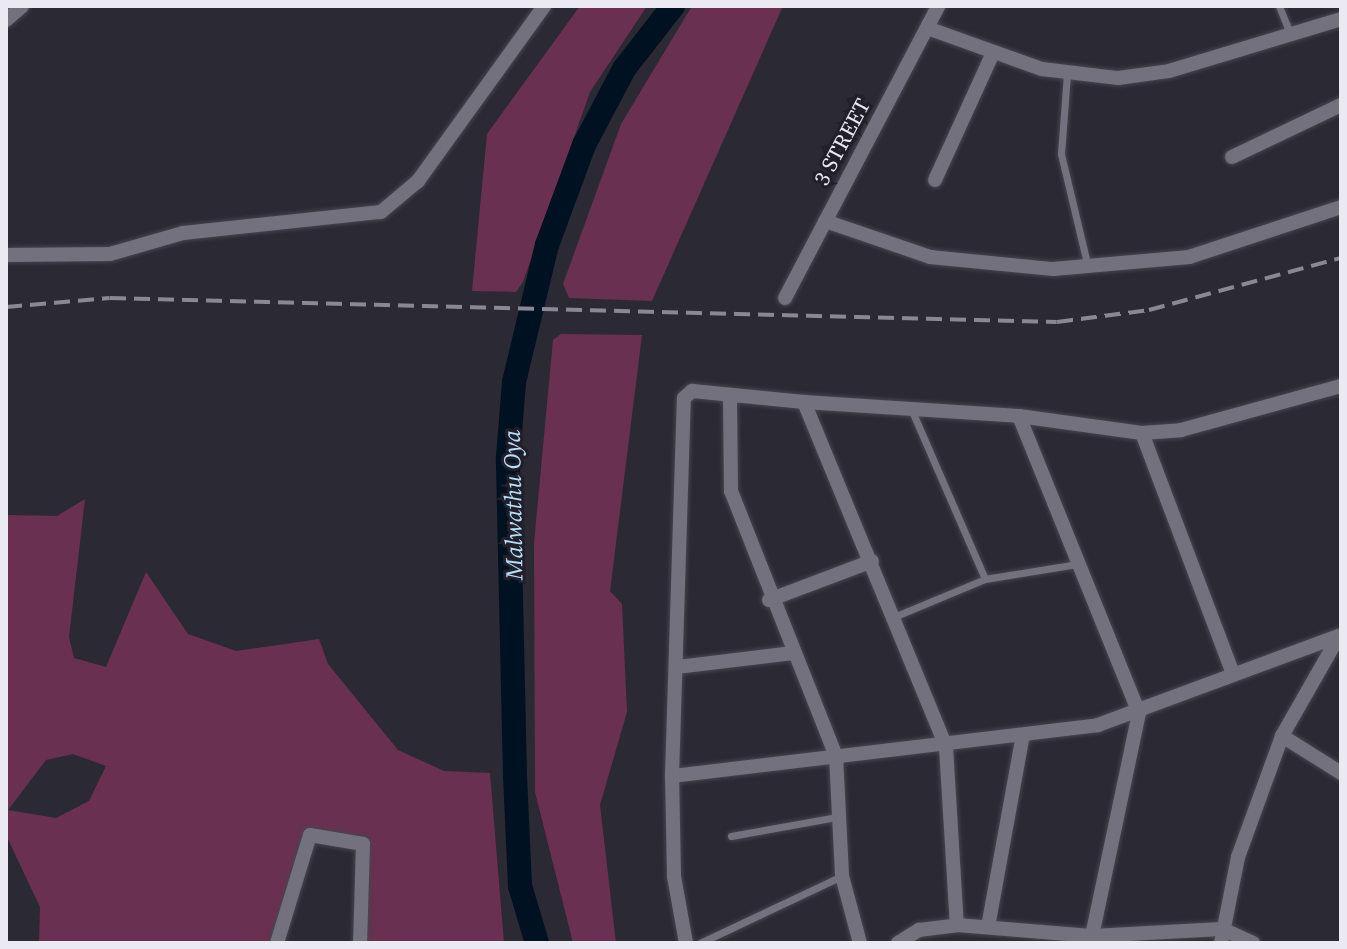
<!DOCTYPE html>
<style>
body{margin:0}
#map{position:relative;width:1347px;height:949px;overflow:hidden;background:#2b2934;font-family:"Source Serif 4",serif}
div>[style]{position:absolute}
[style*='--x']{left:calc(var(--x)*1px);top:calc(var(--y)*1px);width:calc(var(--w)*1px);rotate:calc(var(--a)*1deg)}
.green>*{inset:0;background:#6a3051}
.river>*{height:24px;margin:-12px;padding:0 12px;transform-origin:12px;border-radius:12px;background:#012}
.roads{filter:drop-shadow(0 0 2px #47454f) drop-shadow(0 0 2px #47454f)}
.service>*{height:7px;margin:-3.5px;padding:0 3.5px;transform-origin:3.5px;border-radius:3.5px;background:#74717f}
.minor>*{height:14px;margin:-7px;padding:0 7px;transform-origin:7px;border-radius:7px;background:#74717f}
.rail>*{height:4px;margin-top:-2px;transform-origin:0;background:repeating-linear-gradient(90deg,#8a8892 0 16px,transparent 0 24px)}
span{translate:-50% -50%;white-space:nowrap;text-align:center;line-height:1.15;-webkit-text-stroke:6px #211f2a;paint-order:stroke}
.street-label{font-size:22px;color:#ebeaf2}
.water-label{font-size:24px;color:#b6dffc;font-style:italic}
.frame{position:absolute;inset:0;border:8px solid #ebeaf2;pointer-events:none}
</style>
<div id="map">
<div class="green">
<i style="clip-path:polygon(580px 6px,647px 6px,590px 92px,523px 282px,516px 292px,472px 291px,487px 134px)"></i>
<i style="clip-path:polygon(692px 6px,783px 6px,652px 301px,569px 298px,563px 284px,621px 124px)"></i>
<i style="clip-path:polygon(561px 334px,642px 335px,610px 591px,622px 604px,627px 712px,600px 805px,616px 943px,573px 943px,535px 792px,534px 543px,553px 340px)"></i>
<i style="clip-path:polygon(evenodd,85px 499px,69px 637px,74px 658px,106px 667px,146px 572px,188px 634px,236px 651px,319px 639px,328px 664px,398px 750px,444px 771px,490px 773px,504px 943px,360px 943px,363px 844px,310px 835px,277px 943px,39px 943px,40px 907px,6px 835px,6px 515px,57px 516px,85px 499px,73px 754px,106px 766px,89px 801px,56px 818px,8px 810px,46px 760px,73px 754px)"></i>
</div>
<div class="river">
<i style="--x:537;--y:943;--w:59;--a:-106.6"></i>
<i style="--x:520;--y:886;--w:111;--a:-92.6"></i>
<i style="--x:515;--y:775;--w:318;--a:-91.3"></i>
<i style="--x:508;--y:457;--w:75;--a:-85.4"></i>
<i style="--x:514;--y:382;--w:141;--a:-76.5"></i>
<i style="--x:547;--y:245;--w:107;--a:-69.7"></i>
<i style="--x:584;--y:145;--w:86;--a:-62.2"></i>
<i style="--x:624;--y:69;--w:80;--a:-52.1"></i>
</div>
<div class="roads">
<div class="service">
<i style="--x:1279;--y:6;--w:29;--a:68"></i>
<i style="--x:1067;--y:74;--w:80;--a:94.3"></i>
<i style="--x:1061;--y:154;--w:116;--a:76.6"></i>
<i style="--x:912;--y:411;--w:183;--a:66.5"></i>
<i style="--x:896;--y:616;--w:96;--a:-22.6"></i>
<i style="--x:985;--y:579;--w:94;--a:-9.2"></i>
<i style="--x:731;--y:836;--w:108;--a:-10.2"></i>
<i style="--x:700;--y:943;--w:157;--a:-25.3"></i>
</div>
<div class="minor">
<i style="--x:6;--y:20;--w:21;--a:-41"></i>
<i style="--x:930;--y:29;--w:119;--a:19.7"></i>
<i style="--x:1042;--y:69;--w:77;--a:6.8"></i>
<i style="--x:1118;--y:78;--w:51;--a:-7.8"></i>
<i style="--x:1169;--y:71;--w:180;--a:-16.8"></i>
<i style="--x:1232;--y:157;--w:121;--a:-25.5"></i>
<i style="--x:935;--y:180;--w:140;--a:-65.5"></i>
<i style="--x:825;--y:221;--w:111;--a:18.9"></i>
<i style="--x:930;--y:257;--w:124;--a:5.6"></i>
<i style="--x:1053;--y:269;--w:137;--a:-5"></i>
<i style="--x:1189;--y:257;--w:160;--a:-18.2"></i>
<i style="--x:6;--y:255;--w:104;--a:-0.6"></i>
<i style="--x:110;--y:254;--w:76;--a:-16"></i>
<i style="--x:183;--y:233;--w:199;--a:-6.1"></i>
<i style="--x:381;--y:212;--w:48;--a:-40"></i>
<i style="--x:418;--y:181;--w:216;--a:-54.2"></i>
<i style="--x:785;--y:298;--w:330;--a:-62.3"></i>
<i style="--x:730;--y:396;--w:95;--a:89.4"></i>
<i style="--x:731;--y:491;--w:285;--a:68.4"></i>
<i style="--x:836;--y:756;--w:120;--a:87.1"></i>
<i style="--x:842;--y:876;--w:69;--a:75"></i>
<i style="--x:804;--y:402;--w:215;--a:3.7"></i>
<i style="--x:1019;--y:416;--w:124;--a:7.9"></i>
<i style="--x:1142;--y:433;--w:39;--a:-4"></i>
<i style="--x:1181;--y:430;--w:166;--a:-15.4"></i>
<i style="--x:1019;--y:416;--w:320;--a:68"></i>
<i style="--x:1139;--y:713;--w:228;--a:101.9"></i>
<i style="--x:1142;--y:433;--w:258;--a:69.3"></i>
<i style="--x:769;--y:600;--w:110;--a:-20.7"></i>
<i style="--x:677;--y:667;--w:116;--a:-6.9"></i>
<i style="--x:1282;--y:736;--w:70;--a:32.1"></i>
<i style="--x:672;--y:776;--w:378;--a:-88.2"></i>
<i style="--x:684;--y:398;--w:11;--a:-41"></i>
<i style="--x:692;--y:391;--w:113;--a:5.6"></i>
<i style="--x:804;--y:402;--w:373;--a:67.6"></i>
<i style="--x:946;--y:747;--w:178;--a:86.5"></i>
<i style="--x:988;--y:927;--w:195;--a:-79.7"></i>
<i style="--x:277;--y:943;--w:113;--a:-73"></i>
<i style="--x:310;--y:835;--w:54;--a:9.6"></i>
<i style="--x:363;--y:844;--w:99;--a:91.7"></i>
<i style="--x:686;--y:943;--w:68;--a:-100.2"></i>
<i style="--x:674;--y:876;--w:100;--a:-91.1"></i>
<i style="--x:672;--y:776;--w:429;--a:-6.8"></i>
<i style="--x:1098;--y:725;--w:257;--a:-20.3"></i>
<i style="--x:898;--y:943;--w:25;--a:-32"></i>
<i style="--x:919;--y:930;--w:38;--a:-7"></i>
<i style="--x:957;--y:925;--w:135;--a:4.7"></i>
<i style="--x:1092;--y:936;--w:130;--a:-3.1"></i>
<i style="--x:1222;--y:929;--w:34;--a:24"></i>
<i style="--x:1221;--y:943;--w:88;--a:-78.8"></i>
<i style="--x:1238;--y:857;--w:129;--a:-70"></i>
<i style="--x:1282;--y:736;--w:113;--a:-60.3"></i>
</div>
</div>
<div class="rail">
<i style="--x:6;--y:307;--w:104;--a:-4.9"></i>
<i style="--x:110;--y:298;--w:947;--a:1.45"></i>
<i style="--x:1057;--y:322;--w:93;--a:-7.4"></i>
<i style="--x:1149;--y:310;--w:199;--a:-15.2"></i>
</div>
<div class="street-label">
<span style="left:842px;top:142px;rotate:-62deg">3 STREET</span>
</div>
<div class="water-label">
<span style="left:513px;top:505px;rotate:-91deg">Malwathu Oya</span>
</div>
<div class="frame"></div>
</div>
